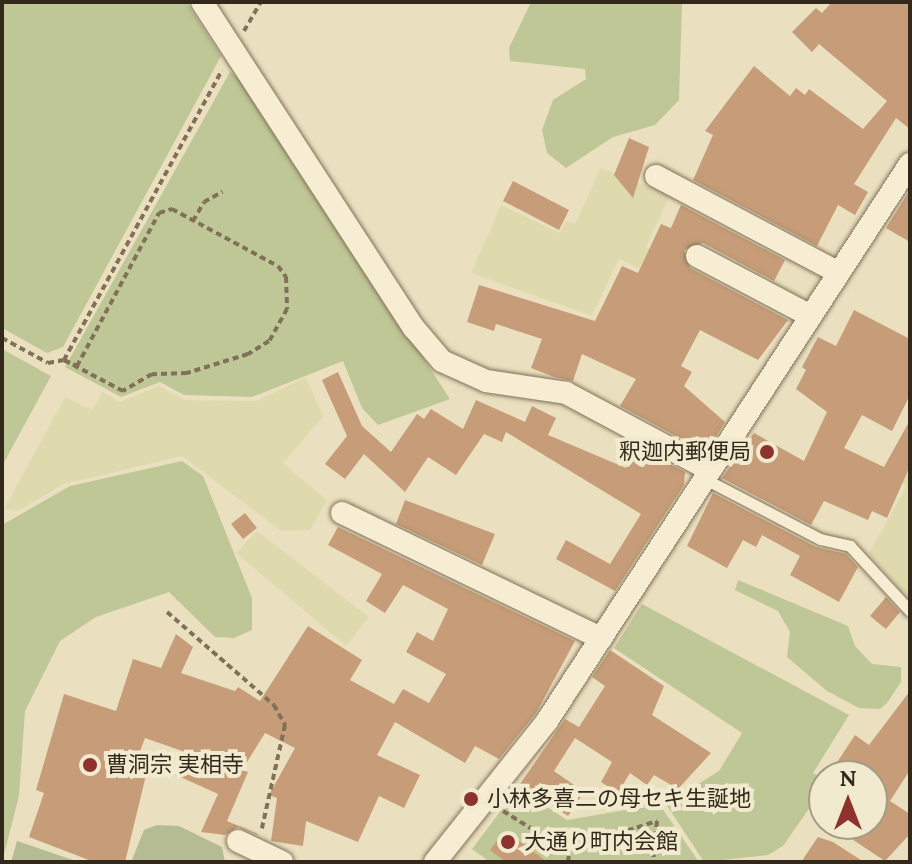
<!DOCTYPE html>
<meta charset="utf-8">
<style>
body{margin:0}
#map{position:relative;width:912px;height:864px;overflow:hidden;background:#eae0c0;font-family:Lora,"Noto Sans JP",serif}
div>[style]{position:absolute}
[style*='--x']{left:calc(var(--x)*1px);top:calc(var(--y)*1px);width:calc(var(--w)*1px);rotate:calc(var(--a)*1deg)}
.farmland>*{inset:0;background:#dfdaae}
.green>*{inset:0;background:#bec795}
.cemetery>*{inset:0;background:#b5bc94}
.building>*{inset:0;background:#c69d78}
.path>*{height:4px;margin-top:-2px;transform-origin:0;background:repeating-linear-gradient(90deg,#827159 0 6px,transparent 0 10px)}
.roads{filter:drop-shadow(0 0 2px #827159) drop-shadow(0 0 2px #827159)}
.service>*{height:11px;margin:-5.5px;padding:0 5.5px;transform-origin:5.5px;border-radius:5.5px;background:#f6edd2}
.minor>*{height:22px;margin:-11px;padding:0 11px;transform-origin:11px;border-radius:11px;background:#f6edd2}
.dots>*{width:22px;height:22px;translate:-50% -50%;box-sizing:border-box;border:4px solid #f2eace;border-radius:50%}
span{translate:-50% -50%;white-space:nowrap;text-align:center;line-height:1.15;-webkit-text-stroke:8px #f2eace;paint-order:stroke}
.poi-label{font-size:22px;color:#32281c}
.right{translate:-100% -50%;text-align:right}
.left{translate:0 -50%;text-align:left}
.frame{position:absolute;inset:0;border:4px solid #32281c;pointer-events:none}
.north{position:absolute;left:808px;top:760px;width:80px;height:80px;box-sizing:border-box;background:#f2eace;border:2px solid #a59c87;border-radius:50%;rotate:0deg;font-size:22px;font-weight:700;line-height:32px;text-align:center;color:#32281c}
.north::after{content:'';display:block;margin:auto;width:28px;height:36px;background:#8d322d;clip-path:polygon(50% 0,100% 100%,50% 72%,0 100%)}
</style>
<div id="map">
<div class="farmland">
<i style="clip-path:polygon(601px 168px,670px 195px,646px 247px,656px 252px,655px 276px,619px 259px,592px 316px,471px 273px,501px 205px,560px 233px,566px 221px,575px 224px)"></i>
<i style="clip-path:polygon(306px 377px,323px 417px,283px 463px,327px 500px,310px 530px,281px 531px,182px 456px,64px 484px,18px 511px,4px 509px,65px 397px,92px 410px,102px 392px,120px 402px,159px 386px,185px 400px,256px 401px)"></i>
<i style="clip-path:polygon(910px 457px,910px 601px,869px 553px,906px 487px,896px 475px)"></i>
<i style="clip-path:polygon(257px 531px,369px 617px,346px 646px,236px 553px)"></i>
</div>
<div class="green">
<i style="clip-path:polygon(2px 2px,186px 2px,221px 56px,63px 347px,47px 353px,2px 328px)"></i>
<i style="clip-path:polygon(531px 2px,682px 2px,679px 100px,655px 125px,613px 137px,566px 168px,547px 153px,542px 130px,553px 100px,586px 79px,585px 69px,510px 61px,509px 48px)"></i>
<i style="clip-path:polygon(230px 72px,243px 81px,450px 399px,378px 425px,362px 408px,343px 361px,252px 397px,184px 395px,160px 382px,121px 397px,65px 367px)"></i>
<i style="clip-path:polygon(2px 349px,51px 376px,2px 466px)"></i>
<i style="clip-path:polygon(182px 461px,203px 476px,252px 598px,252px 630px,234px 638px,215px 637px,169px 592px,96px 617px,60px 641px,25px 711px,19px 796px,2px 862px,2px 525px,70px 486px)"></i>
<i style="clip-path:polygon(738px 580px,848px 626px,855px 646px,872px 664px,901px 667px,901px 682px,887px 703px,880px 709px,859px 708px,827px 691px,787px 657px,790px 632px,778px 611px,735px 590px)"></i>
<i style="clip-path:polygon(642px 604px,849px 715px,813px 773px,824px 779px,824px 787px,783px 846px,768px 855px,704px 862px,666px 804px,719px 771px,742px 733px,614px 648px)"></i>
<i style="clip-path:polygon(518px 788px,567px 820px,625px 810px,655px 798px,699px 862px,490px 862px,472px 849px)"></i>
</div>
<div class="cemetery">
<i style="clip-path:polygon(157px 825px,179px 826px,222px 847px,225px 862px,131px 862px,144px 830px)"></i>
<i style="clip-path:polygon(17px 841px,79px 862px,11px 862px)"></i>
</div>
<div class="building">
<i style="clip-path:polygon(832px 2px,910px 2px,910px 129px,896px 118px,854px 184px,868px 192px,855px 215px,838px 205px,817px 246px,693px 180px,713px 135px,705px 131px,754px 66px,790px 96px,796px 88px,805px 95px,809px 89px,863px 129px,887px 101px,819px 44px,812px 52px,792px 32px,816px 8px,822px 13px)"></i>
<i style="clip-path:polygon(629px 138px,649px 147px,633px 198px,614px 175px)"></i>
<i style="clip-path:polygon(513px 181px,569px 210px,559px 230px,503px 201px)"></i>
<i style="clip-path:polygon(910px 190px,910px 242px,886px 228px)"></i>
<i style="clip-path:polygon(681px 205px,785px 260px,774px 281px,703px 243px,684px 250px,690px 268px,788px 320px,758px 360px,700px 330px,681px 366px,692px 372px,684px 386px,725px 422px,706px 452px,620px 406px,636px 379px,582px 354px,573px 381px,554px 377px,531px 368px,542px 339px,496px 324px,494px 331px,467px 322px,479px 285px,595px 321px,622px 266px,638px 273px,661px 224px,671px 228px)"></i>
<i style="clip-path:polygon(854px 310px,910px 339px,910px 395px,892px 431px,862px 415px,844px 448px,884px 467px,910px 420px,910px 466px,887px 518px,872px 511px,868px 520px,824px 501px,811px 525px,722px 478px,754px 433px,804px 461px,827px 412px,796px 389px,806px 370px,802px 367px,818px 337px,836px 346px)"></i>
<i style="clip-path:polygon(338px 372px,362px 426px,391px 452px,417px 414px,424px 419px,431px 409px,463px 429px,476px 400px,525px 422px,532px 406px,556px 418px,548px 435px,626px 468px,637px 447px,685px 472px,684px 485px,615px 591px,556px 559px,566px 540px,610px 564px,641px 514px,506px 432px,502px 442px,484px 434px,456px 475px,428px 457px,405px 492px,364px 454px,345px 479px,325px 464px,347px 436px,322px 380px)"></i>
<i style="clip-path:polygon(713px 493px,816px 547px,846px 554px,858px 567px,839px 602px,790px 575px,800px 556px,762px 535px,756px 547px,743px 540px,727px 568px,687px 546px)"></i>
<i style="clip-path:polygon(405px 500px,495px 534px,482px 565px,396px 524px)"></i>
<i style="clip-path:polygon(245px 513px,257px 528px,243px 539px,231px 524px)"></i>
<i style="clip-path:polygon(338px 527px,575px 641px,536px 713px,499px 759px,475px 746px,465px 763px,395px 722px,377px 755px,420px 775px,404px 808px,379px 796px,358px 842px,306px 821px,303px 846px,271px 841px,277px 798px,269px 795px,295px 748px,265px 733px,242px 770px,248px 772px,227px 821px,258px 834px,258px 835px,238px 827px,225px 835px,201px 832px,218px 794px,174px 774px,185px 752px,145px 738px,133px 770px,146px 775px,125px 862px,94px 862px,29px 837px,44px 793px,36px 790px,64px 694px,116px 711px,133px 659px,161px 668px,176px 634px,193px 647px,181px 673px,235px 691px,238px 687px,260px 701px,308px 626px,362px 660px,350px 680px,394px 704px,403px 689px,429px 703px,446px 674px,406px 652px,417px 632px,433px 641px,448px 609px,403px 585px,385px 613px,366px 601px,382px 574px,328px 545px)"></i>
<i style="clip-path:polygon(886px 597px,900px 612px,886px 629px,870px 616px)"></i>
<i style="clip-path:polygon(610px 650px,664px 686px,652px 715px,711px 753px,678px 789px,654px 775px,647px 785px,630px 773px,618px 793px,601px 782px,612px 762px,575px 738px,554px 771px,584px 792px,568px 816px,520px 784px,565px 719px,579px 727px,605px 686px,592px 677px)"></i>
<i style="clip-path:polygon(910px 691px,910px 770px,890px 801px,910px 814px,910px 834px,885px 861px,829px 824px,872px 824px,872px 776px,854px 776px,836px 764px,855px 735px,869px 745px)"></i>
<i style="clip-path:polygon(502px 834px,510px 834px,547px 862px,506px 862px,490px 850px)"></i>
<i style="clip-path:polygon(818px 837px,833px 842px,864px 862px,801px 862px)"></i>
</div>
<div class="path">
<i style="--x:244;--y:31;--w:34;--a:-60"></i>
<i style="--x:172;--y:209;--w:120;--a:28.3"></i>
<i style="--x:278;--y:266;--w:14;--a:54"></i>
<i style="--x:286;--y:277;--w:32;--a:88"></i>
<i style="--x:287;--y:309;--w:37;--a:119"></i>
<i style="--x:269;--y:341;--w:25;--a:148"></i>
<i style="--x:248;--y:354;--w:64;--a:162.7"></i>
<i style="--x:187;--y:373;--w:35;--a:178"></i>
<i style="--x:152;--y:374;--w:34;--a:150"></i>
<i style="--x:123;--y:391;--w:67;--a:-152.3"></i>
<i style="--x:64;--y:360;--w:14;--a:25"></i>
<i style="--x:77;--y:366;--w:174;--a:-61.8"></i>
<i style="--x:159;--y:213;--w:14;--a:-17"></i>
<i style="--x:193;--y:221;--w:22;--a:-60"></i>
<i style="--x:204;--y:202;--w:21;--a:-29"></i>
<i style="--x:2;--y:338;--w:52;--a:28.5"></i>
<i style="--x:48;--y:363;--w:16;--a:-11"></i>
<i style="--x:64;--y:360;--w:330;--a:-61.4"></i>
<i style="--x:167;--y:612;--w:142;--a:41"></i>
<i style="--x:274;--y:705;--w:23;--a:61"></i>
<i style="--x:285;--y:725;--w:106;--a:102.6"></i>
<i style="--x:503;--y:811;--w:49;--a:31.8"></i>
<i style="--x:545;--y:837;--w:36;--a:14"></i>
<i style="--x:580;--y:846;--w:81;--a:-18"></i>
<i style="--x:657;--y:821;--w:41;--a:95.6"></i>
<i style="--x:568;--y:862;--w:17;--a:-83"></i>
</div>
<div class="roads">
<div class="service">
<i style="--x:705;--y:479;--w:130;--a:27.6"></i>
<i style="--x:820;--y:539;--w:31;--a:13"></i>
<i style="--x:850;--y:546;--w:88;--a:47.3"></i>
</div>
<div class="minor">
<i style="--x:202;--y:2;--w:389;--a:57"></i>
<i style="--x:414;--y:328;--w:43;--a:49.7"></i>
<i style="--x:442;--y:361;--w:48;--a:24.4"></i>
<i style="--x:486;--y:381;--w:81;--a:8.5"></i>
<i style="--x:566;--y:393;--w:163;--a:28.1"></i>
<i style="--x:656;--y:176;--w:207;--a:27.9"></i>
<i style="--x:697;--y:256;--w:129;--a:27.8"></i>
<i style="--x:342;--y:513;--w:288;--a:25.8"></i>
<i style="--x:238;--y:841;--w:49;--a:25.5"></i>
<i style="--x:435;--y:862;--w:180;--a:-51.5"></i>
<i style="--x:547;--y:721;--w:665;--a:-56.91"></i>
</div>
</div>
<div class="dots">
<i style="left:767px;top:452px;background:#8d322d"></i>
<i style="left:90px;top:765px;background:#8d322d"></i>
<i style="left:471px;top:799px;background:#8d322d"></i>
<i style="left:508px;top:842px;background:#8d322d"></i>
</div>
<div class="poi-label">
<span class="right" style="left:751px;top:452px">釈迦内郵便局</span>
<span class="left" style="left:106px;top:765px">曹洞宗 実相寺</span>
<span class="left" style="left:487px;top:799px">小林多喜二の母セキ生誕地</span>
<span class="left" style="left:524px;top:842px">大通り町内会館</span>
</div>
<div class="frame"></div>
<div class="north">N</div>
</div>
